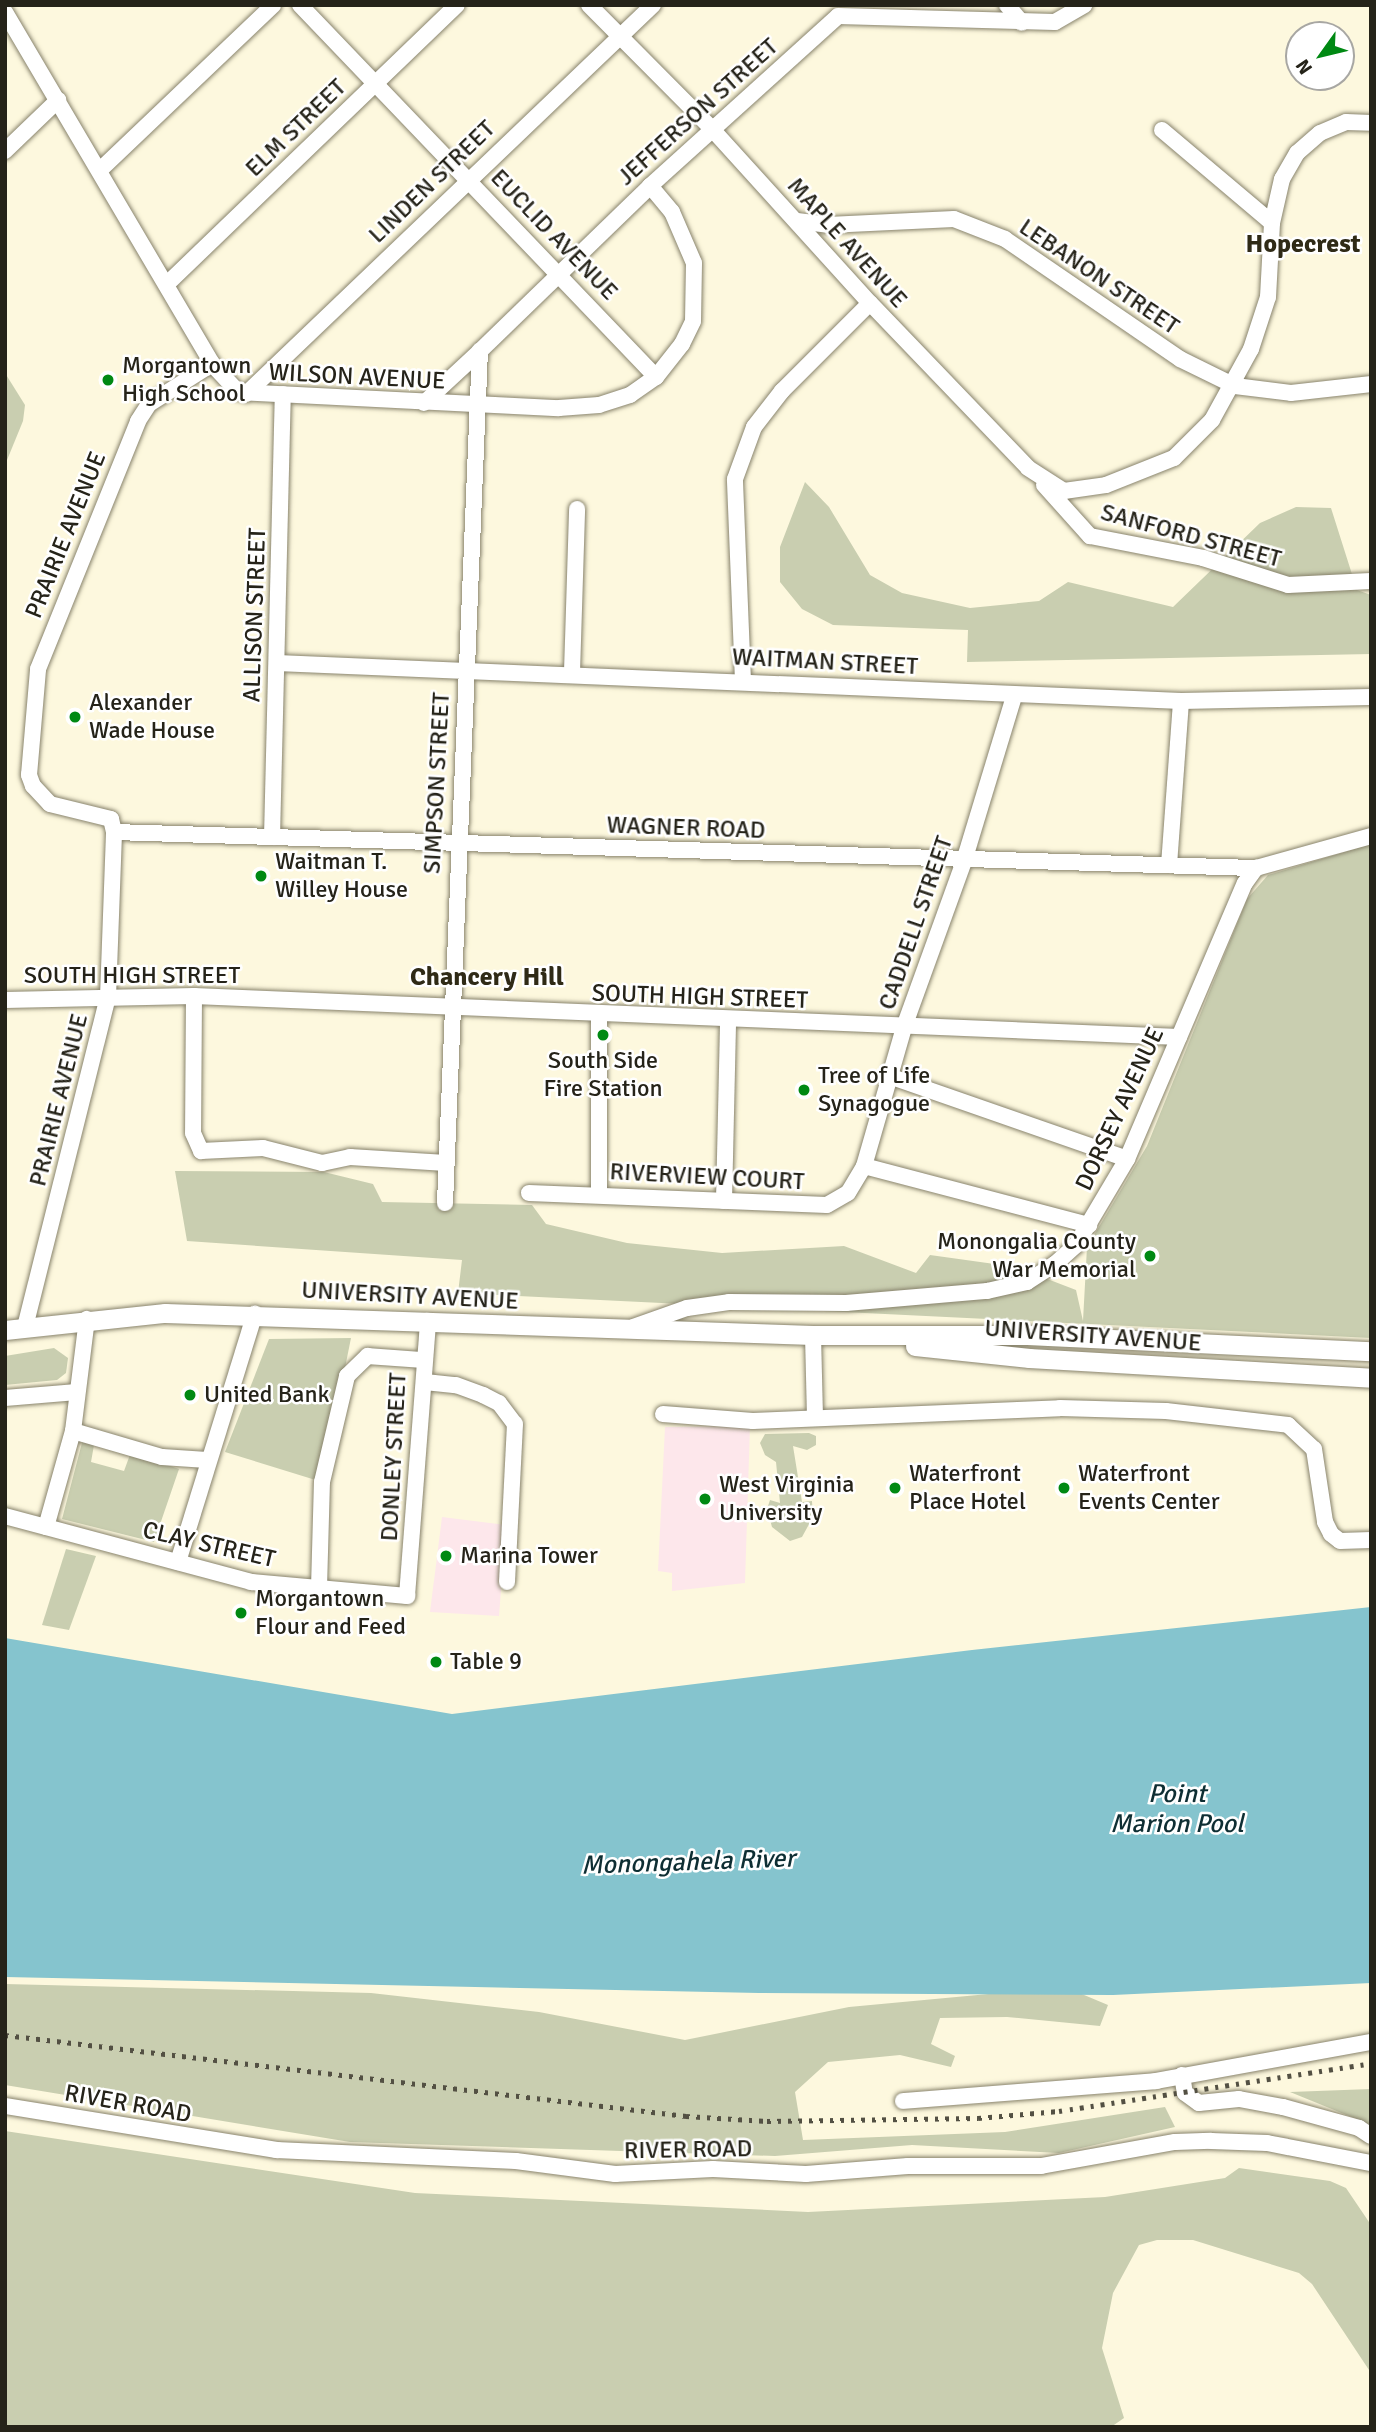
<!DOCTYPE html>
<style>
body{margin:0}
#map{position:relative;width:1376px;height:2432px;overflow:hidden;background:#fdf8de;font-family:Signika,sans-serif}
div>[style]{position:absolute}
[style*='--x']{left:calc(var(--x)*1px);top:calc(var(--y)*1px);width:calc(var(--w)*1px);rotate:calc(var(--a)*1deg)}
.education>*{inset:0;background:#fde7eb}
.green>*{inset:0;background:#c9ceb0}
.water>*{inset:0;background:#85c4ce}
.roads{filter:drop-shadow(0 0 2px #88836c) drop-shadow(0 0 2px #88836c)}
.minor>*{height:16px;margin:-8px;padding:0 8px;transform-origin:8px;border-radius:8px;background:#fff}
.major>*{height:19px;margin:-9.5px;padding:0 9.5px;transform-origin:9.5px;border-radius:9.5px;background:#fff}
.rail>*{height:4.5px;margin-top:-2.25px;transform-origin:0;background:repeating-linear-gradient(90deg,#535043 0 3.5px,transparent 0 10.5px)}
.dots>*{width:19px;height:19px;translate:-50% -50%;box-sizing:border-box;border:4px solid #fff;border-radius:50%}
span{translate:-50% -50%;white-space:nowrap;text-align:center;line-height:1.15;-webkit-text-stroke:5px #fff;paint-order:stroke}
.street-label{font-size:24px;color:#252319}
.poi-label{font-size:24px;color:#252319}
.left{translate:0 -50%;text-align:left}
.right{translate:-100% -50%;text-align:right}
.neighbourhood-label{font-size:26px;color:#2f2a16;font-weight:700}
.water-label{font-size:26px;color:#0e2e33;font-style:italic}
.frame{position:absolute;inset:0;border:7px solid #252319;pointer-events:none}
.north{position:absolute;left:1285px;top:21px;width:70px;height:70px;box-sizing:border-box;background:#fff;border:2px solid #a8a7a3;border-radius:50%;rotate:236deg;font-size:19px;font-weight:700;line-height:28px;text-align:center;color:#252319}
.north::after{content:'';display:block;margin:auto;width:24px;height:32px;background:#008913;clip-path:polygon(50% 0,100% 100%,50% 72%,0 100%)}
</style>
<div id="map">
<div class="education">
<i style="clip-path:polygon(750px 1426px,745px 1583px,672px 1591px,672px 1573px,658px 1571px,665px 1427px)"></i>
<i style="clip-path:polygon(442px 1517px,506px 1525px,499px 1616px,430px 1612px)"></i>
</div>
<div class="green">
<i style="clip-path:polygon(5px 373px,25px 405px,23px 421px,5px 465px)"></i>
<i style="clip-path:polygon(805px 482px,829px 507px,870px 575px,902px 593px,970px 608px,1039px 601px,1068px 582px,1173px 607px,1260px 523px,1296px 507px,1331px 508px,1357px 590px,1371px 595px,1371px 654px,967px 662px,968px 630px,833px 625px,802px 609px,780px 582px,780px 547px)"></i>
<i style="clip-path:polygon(1371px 844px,1371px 1338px,458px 1293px,462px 1260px,187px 1241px,175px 1171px,324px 1172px,373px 1184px,382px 1202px,532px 1205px,546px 1224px,627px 1243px,722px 1253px,844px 1246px,916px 1273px,930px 1255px,1016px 1267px,1076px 1290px,1083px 1321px,1087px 1247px,1147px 1146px,1247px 899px,1268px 875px)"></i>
<i style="clip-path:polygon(351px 1338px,322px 1482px,225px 1452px,269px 1339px)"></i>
<i style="clip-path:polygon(54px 1348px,68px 1358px,66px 1373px,57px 1380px,5px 1385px,5px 1356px)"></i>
<i style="clip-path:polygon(809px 1433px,816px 1436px,816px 1445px,807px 1450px,793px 1446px,802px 1502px,812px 1501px,813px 1517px,802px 1537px,790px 1541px,772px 1527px,767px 1509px,770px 1500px,780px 1503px,776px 1462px,765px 1455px,760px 1443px,765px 1434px)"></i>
<i style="clip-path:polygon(83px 1439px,94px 1445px,91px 1462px,124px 1471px,131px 1452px,179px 1469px,154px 1542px,62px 1519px)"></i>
<i style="clip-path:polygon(66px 1549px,96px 1556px,69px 1630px,42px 1625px)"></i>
<i style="clip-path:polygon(5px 1984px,371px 1993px,539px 2012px,685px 2040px,849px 2007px,1065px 1987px,1108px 2005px,1100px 2026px,1007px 2017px,940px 2018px,931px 2044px,955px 2056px,951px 2067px,900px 2055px,828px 2062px,795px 2092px,803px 2140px,1005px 2132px,1165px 2107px,1175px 2127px,1059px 2153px,912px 2145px,775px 2156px,350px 2142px,5px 2085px)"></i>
<i style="clip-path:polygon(1371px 2089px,1371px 2125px,1290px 2092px)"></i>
<i style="clip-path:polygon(5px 2131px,415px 2193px,808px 2212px,1105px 2197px,1225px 2178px,1239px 2168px,1330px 2181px,1346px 2188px,1371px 2225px,1371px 2373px,1312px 2284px,1299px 2273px,1193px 2240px,1157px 2240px,1139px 2245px,1113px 2293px,1102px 2348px,1124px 2418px,1111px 2427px,5px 2427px)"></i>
</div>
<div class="water">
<i style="clip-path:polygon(1371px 1607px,1371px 1983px,1113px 1995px,759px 1993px,5px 1977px,5px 1638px,452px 1714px,972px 1650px)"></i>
</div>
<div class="roads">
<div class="minor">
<i style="--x:300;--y:5;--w:515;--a:46.26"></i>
<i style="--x:589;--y:5;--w:175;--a:45.2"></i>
<i style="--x:712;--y:129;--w:235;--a:47.8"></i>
<i style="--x:870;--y:303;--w:228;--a:46.2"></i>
<i style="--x:1028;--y:468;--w:43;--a:32.6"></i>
<i style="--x:1064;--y:491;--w:42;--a:-8.1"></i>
<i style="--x:1106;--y:485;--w:73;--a:-21.7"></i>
<i style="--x:1174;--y:458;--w:54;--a:-45"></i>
<i style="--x:1212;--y:420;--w:81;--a:-61.2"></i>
<i style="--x:1251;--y:349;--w:55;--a:-71.9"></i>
<i style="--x:1268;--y:297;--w:74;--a:-86.9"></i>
<i style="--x:1272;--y:223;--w:45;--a:-77.2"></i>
<i style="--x:1282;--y:179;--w:30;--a:-60"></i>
<i style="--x:1297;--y:153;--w:30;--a:-41"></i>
<i style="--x:1320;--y:133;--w:28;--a:-23"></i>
<i style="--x:1346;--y:122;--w:25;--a:2"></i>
<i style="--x:1007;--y:5;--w:23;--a:50"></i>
<i style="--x:5;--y:12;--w:408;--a:59.5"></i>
<i style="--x:212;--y:364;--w:38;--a:47"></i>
<i style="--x:238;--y:392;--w:321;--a:2.9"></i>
<i style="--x:559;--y:408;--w:40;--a:-4.3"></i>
<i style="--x:599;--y:405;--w:33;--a:-18"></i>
<i style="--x:630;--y:395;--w:32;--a:-35"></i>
<i style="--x:656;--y:377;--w:42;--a:-51.8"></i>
<i style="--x:682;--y:344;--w:25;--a:-64"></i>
<i style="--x:693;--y:321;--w:58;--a:-89"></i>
<i style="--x:694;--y:263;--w:56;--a:-113.3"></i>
<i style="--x:672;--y:212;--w:34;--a:-130"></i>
<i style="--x:1162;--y:130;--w:144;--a:40.2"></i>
<i style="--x:5;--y:151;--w:74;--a:-43.9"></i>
<i style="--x:100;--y:170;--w:239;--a:-43.6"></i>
<i style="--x:797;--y:221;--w:31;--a:7"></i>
<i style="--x:828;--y:225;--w:126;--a:-2.7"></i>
<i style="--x:954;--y:219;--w:55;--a:21.4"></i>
<i style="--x:1005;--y:239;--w:212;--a:34.4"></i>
<i style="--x:1180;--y:359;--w:61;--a:26.1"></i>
<i style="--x:1235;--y:386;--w:56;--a:7.1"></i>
<i style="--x:1291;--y:393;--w:81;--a:-6.4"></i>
<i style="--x:167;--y:284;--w:402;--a:-43.9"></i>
<i style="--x:246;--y:394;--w:563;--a:-43.7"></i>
<i style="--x:424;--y:403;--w:76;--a:-42.9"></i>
<i style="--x:1044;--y:485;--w:69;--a:48"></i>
<i style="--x:1090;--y:536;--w:115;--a:11"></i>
<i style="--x:1203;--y:558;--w:89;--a:17.6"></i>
<i style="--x:1288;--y:585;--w:83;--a:-2.8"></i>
<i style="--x:277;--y:663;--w:905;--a:2.41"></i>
<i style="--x:1181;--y:701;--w:190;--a:-1.2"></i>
<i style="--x:572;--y:672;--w:163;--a:-88.2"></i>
<i style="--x:743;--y:681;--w:202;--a:-92.3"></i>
<i style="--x:735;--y:479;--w:55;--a:-69.9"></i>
<i style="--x:754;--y:427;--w:46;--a:-52.1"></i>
<i style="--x:782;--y:391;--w:124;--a:-45"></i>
<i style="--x:114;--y:832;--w:1143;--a:1.81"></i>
<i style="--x:272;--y:837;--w:443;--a:-88.6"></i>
<i style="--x:1169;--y:865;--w:164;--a:-85.8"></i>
<i style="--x:194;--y:996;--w:137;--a:90.4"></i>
<i style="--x:193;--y:1133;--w:20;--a:66"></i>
<i style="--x:201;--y:1151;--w:62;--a:-2.8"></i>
<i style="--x:263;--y:1148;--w:61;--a:14.3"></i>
<i style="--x:322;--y:1163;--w:29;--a:-12"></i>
<i style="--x:350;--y:1157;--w:96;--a:3.6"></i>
<i style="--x:5;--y:1000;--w:189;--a:-1.2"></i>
<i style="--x:194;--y:996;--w:986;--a:2.38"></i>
<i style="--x:889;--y:1076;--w:252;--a:19.2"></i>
<i style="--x:864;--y:1166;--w:233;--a:14.7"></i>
<i style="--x:529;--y:1193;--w:298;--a:2.3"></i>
<i style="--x:827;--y:1205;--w:24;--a:-30"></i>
<i style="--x:848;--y:1193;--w:31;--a:-59"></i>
<i style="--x:864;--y:1166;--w:145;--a:-73.9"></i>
<i style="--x:904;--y:1027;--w:177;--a:-70.1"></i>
<i style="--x:964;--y:861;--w:172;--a:-73.1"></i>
<i style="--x:599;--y:1195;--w:179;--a:-90"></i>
<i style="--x:724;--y:1201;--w:180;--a:-88.7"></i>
<i style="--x:445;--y:1203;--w:853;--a:-87.65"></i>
<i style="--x:480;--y:351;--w:237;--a:-44.1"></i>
<i style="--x:650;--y:186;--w:253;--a:-42.1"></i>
<i style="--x:838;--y:16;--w:217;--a:1.6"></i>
<i style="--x:1055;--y:22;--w:34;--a:-30"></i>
<i style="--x:25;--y:1327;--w:340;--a:-75.9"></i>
<i style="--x:108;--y:997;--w:165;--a:-87.9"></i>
<i style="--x:114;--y:832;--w:13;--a:-103"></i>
<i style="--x:111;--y:819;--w:63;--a:-166.2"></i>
<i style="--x:50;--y:804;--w:25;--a:-133"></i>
<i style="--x:33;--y:786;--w:12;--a:-110"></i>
<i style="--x:29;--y:775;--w:106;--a:-85.1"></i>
<i style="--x:38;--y:669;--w:267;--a:-68"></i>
<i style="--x:138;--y:421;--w:20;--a:-57"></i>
<i style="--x:149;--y:404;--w:75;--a:-32.4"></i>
<i style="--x:633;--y:1327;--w:57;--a:-19.4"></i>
<i style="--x:687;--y:1308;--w:42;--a:-8.1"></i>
<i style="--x:729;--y:1302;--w:117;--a:0.5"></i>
<i style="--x:846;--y:1303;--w:142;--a:-4.9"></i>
<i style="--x:987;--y:1291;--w:41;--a:-12.7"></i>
<i style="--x:1027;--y:1282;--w:33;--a:-33"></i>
<i style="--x:1055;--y:1264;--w:28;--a:-42"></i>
<i style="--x:1076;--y:1245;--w:100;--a:-59.3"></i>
<i style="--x:1127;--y:1159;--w:300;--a:-66.9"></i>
<i style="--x:1245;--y:883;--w:19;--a:-54"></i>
<i style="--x:1256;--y:868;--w:119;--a:-15.5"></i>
<i style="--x:813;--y:1335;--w:83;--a:88.6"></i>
<i style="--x:425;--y:1382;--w:31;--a:6"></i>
<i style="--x:456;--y:1385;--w:29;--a:20"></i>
<i style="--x:483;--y:1395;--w:18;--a:27"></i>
<i style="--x:499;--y:1403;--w:26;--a:53"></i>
<i style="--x:515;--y:1424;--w:158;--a:92.9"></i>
<i style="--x:5;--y:1398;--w:72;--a:-4.8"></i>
<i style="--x:663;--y:1414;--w:90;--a:4.4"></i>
<i style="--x:753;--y:1421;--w:307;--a:-2.4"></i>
<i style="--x:1060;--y:1408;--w:106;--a:1.6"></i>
<i style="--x:1166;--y:1411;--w:123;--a:6.5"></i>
<i style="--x:1288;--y:1425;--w:35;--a:43"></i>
<i style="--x:1314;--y:1449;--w:74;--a:81.4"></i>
<i style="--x:1325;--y:1522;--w:13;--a:63"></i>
<i style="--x:1331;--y:1534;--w:11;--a:38"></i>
<i style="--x:1340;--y:1541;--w:31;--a:-2"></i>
<i style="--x:73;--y:1431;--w:93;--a:16.3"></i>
<i style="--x:162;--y:1457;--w:45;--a:3.8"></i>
<i style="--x:5;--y:1516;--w:255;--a:15"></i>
<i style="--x:251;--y:1582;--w:157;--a:5.1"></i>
<i style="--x:407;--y:1596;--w:276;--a:-85.6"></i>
<i style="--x:46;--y:1527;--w:100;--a:-74.3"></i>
<i style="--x:73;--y:1431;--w:113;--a:-82.9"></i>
<i style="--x:178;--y:1562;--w:260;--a:-72.8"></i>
<i style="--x:319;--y:1588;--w:106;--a:-88.4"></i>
<i style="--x:322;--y:1482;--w:109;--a:-76.7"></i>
<i style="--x:347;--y:1376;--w:29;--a:-44"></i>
<i style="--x:368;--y:1356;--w:55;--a:4.2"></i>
<i style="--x:1182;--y:2075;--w:18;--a:81"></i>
<i style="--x:1185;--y:2093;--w:17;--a:36"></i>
<i style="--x:1199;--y:2103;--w:40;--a:-5.7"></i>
<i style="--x:1239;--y:2099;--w:45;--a:10.3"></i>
<i style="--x:1283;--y:2107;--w:79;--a:15.4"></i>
<i style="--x:1359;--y:2128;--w:14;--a:34"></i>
<i style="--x:903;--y:2101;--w:254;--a:-4.5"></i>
<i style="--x:1156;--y:2081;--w:219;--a:-10.3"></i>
<i style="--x:5;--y:2106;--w:275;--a:9.2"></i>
<i style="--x:276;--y:2150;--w:240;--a:2.6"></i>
<i style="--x:516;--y:2161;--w:100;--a:7.5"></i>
<i style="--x:615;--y:2174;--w:98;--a:-2.9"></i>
<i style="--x:713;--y:2169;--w:93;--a:3.1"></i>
<i style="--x:806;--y:2174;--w:102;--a:-4.5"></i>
<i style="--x:908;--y:2166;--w:133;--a:0"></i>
<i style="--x:1041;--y:2166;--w:136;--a:-10.2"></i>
<i style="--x:1175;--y:2142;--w:36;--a:-2"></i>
<i style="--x:1211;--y:2141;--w:56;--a:2"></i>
<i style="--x:1267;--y:2143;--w:106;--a:10.9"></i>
</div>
<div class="major">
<i style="--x:5;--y:1330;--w:161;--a:-6.1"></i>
<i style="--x:165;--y:1313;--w:648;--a:1.94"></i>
<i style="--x:813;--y:1335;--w:214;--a:0"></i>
<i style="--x:1027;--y:1335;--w:344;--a:2.7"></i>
<i style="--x:915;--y:1346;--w:115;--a:6"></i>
<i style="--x:1029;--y:1358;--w:343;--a:3.3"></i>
</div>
</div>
<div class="rail">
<i style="--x:5;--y:2035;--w:686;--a:6.78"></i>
<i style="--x:686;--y:2116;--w:81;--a:3.5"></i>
<i style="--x:767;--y:2121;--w:211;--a:-0.8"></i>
<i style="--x:978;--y:2118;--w:81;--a:-4.9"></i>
<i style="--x:1059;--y:2111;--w:316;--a:-8.7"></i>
</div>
<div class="dots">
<i style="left:108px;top:380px;background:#008913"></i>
<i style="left:75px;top:717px;background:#008913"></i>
<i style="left:261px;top:876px;background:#008913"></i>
<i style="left:603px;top:1035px;background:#008913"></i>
<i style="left:804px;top:1090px;background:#008913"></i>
<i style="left:1150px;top:1256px;background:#008913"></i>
<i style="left:190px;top:1395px;background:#008913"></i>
<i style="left:895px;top:1488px;background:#008913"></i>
<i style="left:1064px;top:1488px;background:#008913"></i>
<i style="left:705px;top:1499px;background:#008913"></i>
<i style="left:446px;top:1556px;background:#008913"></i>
<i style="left:241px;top:1613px;background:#008913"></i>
<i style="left:436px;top:1662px;background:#008913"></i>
</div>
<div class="street-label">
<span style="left:698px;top:112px;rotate:-42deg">JEFFERSON STREET</span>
<span style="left:296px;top:128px;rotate:-44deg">ELM STREET</span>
<span style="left:432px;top:182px;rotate:-44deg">LINDEN STREET</span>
<span style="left:554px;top:235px;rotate:46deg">EUCLID AVENUE</span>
<span style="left:847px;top:243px;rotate:48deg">MAPLE AVENUE</span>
<span style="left:1099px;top:277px;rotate:34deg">LEBANON STREET</span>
<span style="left:357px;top:377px;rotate:3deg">WILSON AVENUE</span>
<span style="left:66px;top:535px;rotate:-68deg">PRAIRIE AVENUE</span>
<span style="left:1191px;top:536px;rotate:15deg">SANFORD STREET</span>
<span style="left:255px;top:615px;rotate:-88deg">ALLISON STREET</span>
<span style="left:825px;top:662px;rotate:3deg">WAITMAN STREET</span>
<span style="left:437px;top:783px;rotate:-87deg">SIMPSON STREET</span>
<span style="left:686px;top:828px;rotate:2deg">WAGNER ROAD</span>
<span style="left:916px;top:923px;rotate:-71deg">CADDELL STREET</span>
<span style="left:132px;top:976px">SOUTH HIGH STREET</span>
<span style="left:700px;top:997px;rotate:2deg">SOUTH HIGH STREET</span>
<span style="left:59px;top:1100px;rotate:-76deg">PRAIRIE AVENUE</span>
<span style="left:1120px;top:1109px;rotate:-65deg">DORSEY AVENUE</span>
<span style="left:707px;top:1177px;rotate:3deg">RIVERVIEW COURT</span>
<span style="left:410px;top:1296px;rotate:3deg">UNIVERSITY AVENUE</span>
<span style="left:1093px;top:1336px;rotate:4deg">UNIVERSITY AVENUE</span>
<span style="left:394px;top:1457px;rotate:-87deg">DONLEY STREET</span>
<span style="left:209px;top:1545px;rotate:13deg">CLAY STREET</span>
<span style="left:128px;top:2104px;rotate:10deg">RIVER ROAD</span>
<span style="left:688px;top:2150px;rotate:-1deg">RIVER ROAD</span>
</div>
<div class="poi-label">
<span class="left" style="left:122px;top:380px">Morgantown<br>High School</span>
<span class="left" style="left:89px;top:717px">Alexander<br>Wade House</span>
<span class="left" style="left:275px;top:876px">Waitman T.<br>Willey House</span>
<span style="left:603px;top:1075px">South Side<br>Fire Station</span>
<span class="left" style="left:818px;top:1090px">Tree of Life<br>Synagogue</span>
<span class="right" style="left:1136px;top:1256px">Monongalia County<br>War Memorial</span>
<span class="left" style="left:204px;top:1395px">United Bank</span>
<span class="left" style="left:909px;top:1488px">Waterfront<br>Place Hotel</span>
<span class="left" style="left:1078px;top:1488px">Waterfront<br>Events Center</span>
<span class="left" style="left:719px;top:1499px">West Virginia<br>University</span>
<span class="left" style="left:460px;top:1556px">Marina Tower</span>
<span class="left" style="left:255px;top:1613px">Morgantown<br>Flour and Feed</span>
<span class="left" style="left:450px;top:1662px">Table 9</span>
</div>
<div class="neighbourhood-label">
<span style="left:1303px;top:245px">Hopecrest</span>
<span style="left:487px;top:978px">Chancery Hill</span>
</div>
<div class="water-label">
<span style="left:1177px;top:1810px">Point<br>Marion Pool</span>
<span style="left:688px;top:1863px;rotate:-2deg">Monongahela River</span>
</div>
<div class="frame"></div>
<div class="north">N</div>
</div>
